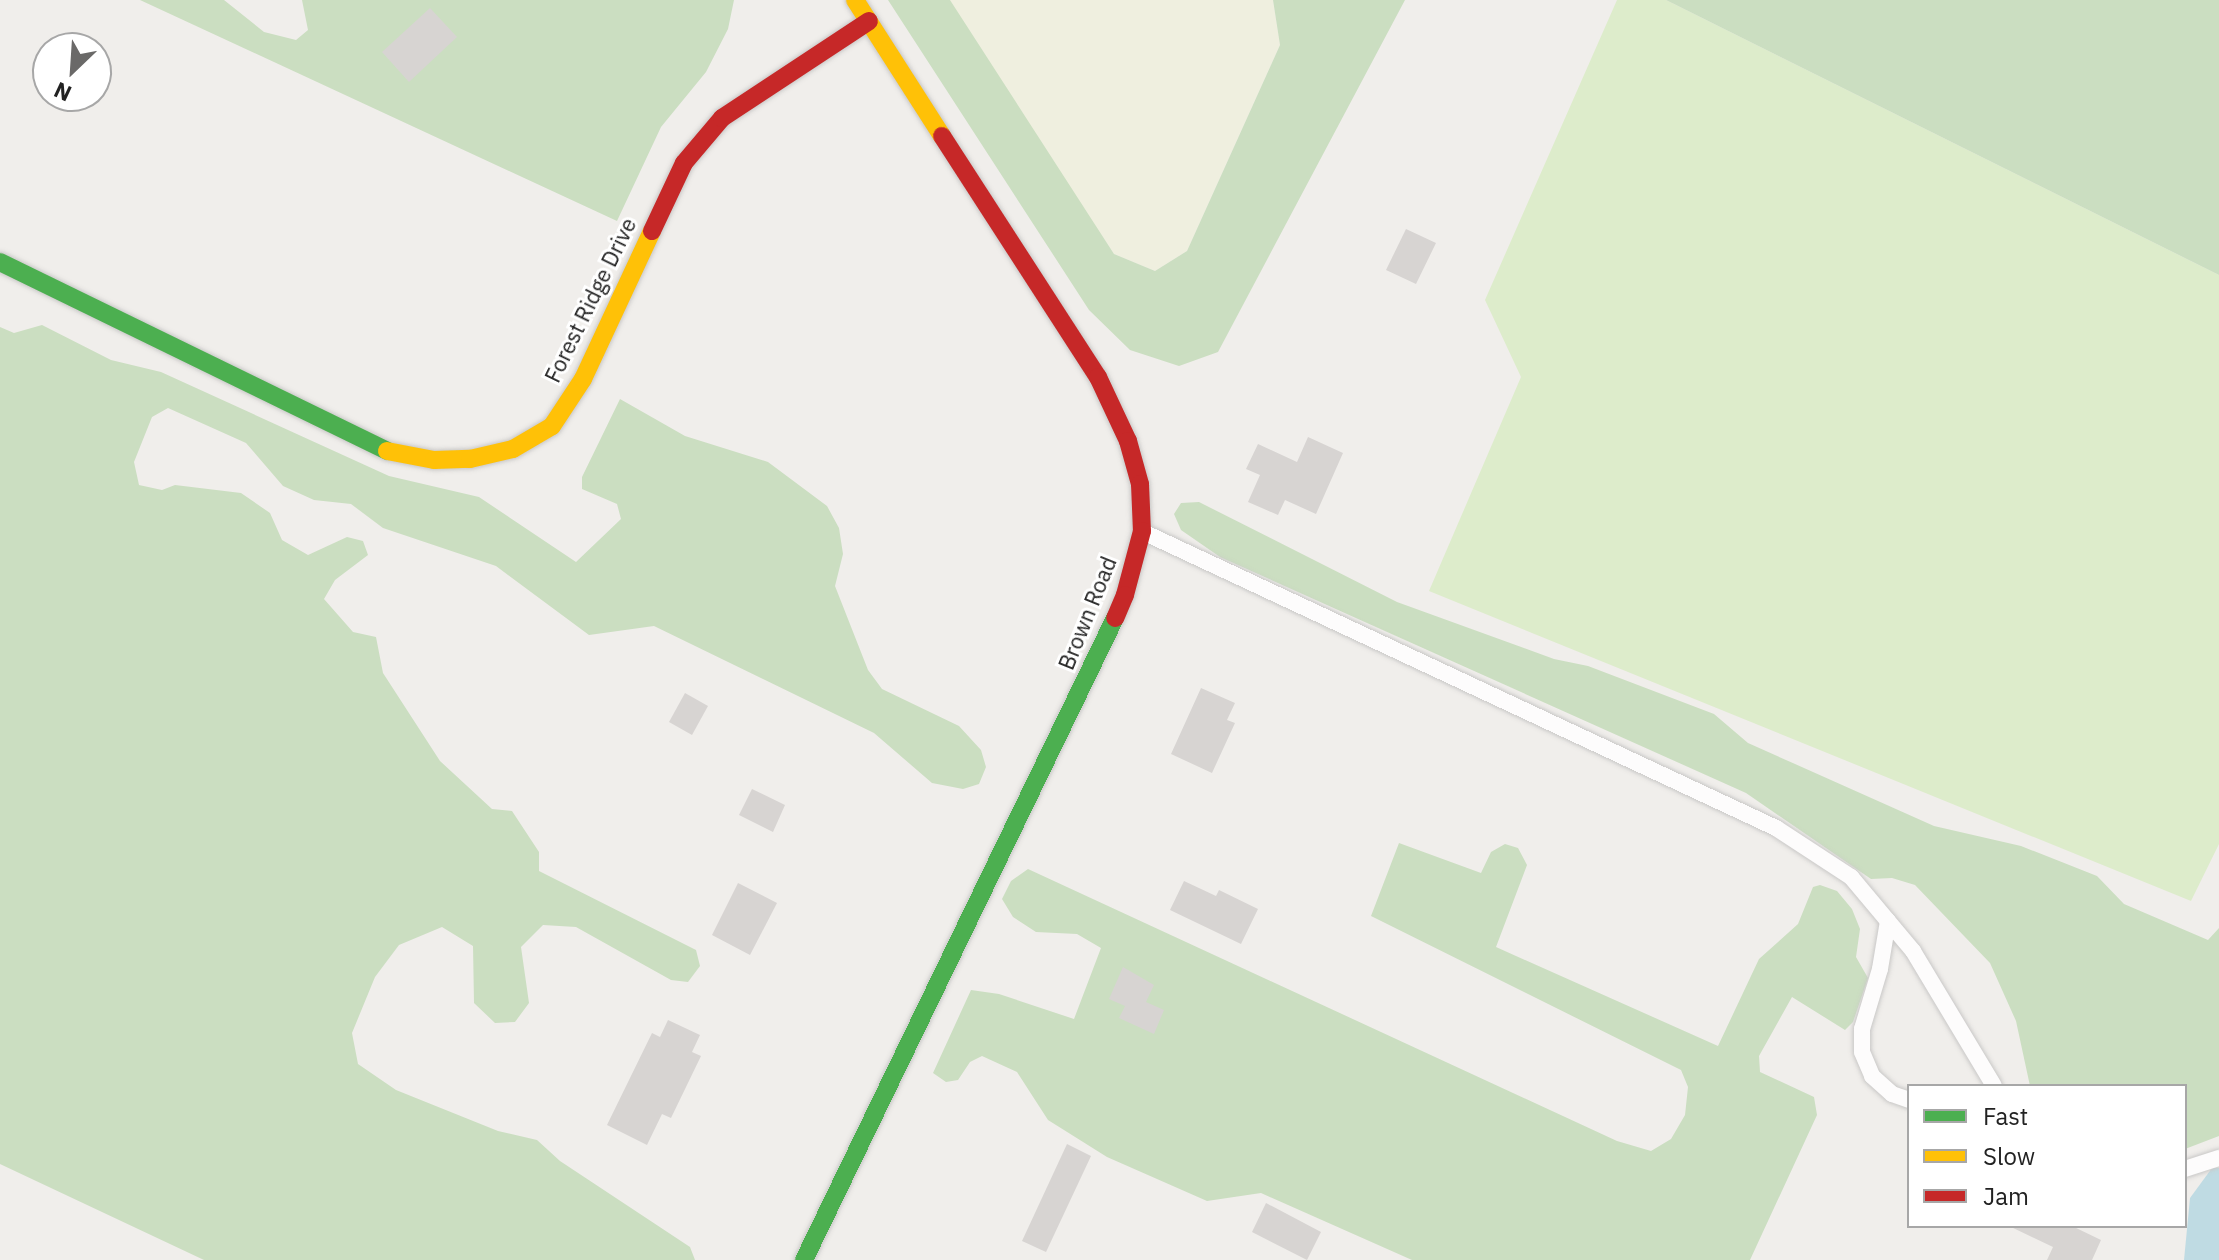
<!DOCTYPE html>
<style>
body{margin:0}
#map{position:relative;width:2219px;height:1260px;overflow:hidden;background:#f0eeeb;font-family:"IBM Plex Sans",sans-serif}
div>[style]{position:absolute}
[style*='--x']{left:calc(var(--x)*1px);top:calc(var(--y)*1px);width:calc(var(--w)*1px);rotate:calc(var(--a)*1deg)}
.farmland>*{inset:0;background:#efefdf}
.grass>*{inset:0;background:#ddeccb}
.forest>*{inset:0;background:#cbdec1}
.water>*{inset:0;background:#bfdbe3}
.building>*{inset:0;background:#d7d4d2}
.roads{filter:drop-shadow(0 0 2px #c9c8c7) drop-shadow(0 0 2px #c9c8c7)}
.lane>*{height:16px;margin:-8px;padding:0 8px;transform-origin:8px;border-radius:8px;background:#fdfcfc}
.fast>*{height:18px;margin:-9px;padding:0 9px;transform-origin:9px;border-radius:9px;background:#4caf50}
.slow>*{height:18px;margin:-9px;padding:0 9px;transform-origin:9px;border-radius:9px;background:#ffc107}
.jam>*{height:18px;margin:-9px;padding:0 9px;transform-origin:9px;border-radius:9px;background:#c62828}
span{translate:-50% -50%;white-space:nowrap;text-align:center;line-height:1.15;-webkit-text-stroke:6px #fff;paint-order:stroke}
.street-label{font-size:22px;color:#222}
.legend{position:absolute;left:1907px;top:1084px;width:280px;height:144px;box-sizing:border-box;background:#fff;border:2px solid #a7a7a7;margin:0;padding:10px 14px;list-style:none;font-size:24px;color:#222}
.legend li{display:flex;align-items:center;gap:16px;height:40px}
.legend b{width:40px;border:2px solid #a7a7a7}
.north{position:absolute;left:32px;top:32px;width:80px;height:80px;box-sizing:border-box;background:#fff;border:2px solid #a7a7a7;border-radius:50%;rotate:205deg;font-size:22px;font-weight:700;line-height:32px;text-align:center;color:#222}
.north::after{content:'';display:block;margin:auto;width:28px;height:36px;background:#6a6968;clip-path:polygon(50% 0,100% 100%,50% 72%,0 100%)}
</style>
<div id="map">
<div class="farmland">
<i style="clip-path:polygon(943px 0,1273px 0,1280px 45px,1187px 251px,1155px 271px,1114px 254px)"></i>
</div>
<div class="grass">
<i style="clip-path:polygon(1617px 0,1666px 0,2219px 275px,2219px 844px,2191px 901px,1429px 591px,1521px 377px,1485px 300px)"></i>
</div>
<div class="forest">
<i style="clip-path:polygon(140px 0,224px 0,264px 32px,296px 40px,308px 30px,302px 0,734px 0,728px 29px,706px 72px,661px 127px,617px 221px)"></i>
<i style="clip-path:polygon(888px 0,950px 0,1114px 254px,1155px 271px,1187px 251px,1280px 45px,1273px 0,1405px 0,1218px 352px,1179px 366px,1130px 350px,1089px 310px)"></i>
<i style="clip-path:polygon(1666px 0,2219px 0,2219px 275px)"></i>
<i style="clip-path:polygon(42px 325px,111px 360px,161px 372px,389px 476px,479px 497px,576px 562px,621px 519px,617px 504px,582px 489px,582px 477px,620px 399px,685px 436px,768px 462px,827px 506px,839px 528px,843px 554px,835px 586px,868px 670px,882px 689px,959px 726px,981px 750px,986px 767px,979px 784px,963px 789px,932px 783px,874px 733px,654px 626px,589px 635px,496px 566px,383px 528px,351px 504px,314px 500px,283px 486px,246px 443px,168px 408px,152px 417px,134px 462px,139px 485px,162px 490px,175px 485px,241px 493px,270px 513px,282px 540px,308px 555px,347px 537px,363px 541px,368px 555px,335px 580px,324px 599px,353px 632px,376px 637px,383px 673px,440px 761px,492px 809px,512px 811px,539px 852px,539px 871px,696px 950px,700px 966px,688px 982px,671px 980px,576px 927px,543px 925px,521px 947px,529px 1003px,515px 1022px,495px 1023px,474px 1003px,473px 946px,442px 927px,399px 945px,375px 977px,352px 1033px,358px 1064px,396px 1090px,498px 1131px,537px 1140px,560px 1161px,690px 1247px,695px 1260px,204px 1260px,0 1164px,0 327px,14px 333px)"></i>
<i style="clip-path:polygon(1199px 502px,1397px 602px,1554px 659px,1588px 666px,1714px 714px,1748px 743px,1934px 826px,2021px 846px,2097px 876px,2124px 904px,2208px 940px,2219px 928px,2219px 1136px,2185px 1149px,2185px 1086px,2030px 1086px,2016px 1021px,1990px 963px,1915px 885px,1892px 878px,1871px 879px,1746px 793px,1220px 557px,1181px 530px,1174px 514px,1181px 503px)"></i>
<i style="clip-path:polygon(1399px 843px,1481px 873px,1491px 852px,1505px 844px,1518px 848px,1527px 865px,1496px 947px,1718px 1046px,1759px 959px,1798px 924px,1813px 887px,1820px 885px,1837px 891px,1852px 909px,1860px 929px,1856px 957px,1868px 978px,1853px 1022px,1845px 1030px,1792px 997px,1759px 1056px,1760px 1072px,1814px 1097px,1817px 1115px,1750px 1260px,1412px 1260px,1261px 1193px,1207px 1201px,1107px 1157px,1048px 1120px,1017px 1072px,982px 1056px,970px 1062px,958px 1080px,946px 1082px,933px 1073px,971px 990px,999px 994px,1074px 1019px,1101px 948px,1077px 934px,1036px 932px,1013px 917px,1002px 899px,1011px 881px,1028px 869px,1617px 1141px,1651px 1151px,1671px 1139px,1685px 1115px,1688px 1087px,1681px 1070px,1371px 916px)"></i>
</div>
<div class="water">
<i style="clip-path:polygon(2212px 1168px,2219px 1168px,2219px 1260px,2184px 1260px,2190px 1198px)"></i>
</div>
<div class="building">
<i style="clip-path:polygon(430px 8px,457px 37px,409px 82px,382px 52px)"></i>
<i style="clip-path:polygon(1406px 229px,1436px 243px,1416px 284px,1386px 270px)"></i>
<i style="clip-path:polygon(1308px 437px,1343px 453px,1316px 514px,1285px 500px,1278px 515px,1248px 502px,1260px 475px,1246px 469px,1258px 444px,1297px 462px)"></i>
<i style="clip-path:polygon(1201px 688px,1235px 703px,1227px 720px,1235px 723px,1212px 773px,1171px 754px)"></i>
<i style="clip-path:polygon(685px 693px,708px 706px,692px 735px,669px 722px)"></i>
<i style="clip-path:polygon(752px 789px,785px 805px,773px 832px,739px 815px)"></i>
<i style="clip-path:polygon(1184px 881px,1216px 896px,1219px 890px,1258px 909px,1241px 944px,1170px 910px)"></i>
<i style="clip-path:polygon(738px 883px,777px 903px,750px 955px,712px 935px)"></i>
<i style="clip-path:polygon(1123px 967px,1154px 985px,1146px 1002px,1164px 1010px,1154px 1034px,1119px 1018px,1125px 1006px,1109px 999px)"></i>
<i style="clip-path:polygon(668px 1020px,700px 1035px,692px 1052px,701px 1056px,671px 1118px,662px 1114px,647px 1145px,607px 1125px,652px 1033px,660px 1037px)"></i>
<i style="clip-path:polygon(1067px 1144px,1091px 1156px,1046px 1252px,1022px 1241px)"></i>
<i style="clip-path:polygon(1266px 1203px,1321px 1232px,1307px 1260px,1252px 1232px)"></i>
<i style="clip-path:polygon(2009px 1226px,2072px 1226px,2101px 1240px,2092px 1260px,2047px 1260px,2053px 1247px)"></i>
</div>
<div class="roads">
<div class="lane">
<i style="--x:1143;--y:532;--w:699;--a:25.06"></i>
<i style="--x:1776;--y:828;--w:90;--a:33.2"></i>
<i style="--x:1851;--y:877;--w:97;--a:50"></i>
<i style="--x:1913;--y:951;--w:157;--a:59"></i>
<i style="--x:1888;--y:921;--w:49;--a:99.5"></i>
<i style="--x:1880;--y:969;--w:63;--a:106.7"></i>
<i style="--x:1862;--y:1029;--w:23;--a:90"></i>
<i style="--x:1862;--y:1052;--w:26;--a:67"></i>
<i style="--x:1872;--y:1076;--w:27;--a:42"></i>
<i style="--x:1892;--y:1094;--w:18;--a:19"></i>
<i style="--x:2185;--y:1169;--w:36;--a:-18"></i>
</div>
<div class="fast">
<i style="--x:0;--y:262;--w:431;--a:26"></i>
<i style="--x:804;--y:1260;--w:713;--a:-64.15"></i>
</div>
<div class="slow">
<i style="--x:855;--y:0;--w:161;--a:57.4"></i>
<i style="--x:387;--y:451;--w:48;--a:10.8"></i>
<i style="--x:434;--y:460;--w:36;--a:-2"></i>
<i style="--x:470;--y:459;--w:44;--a:-13.1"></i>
<i style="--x:513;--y:449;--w:45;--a:-30.5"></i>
<i style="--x:552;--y:426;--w:56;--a:-56.6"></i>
<i style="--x:583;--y:379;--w:163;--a:-65"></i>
</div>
<div class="jam">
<i style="--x:942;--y:136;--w:287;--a:57.1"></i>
<i style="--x:1098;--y:377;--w:71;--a:64.9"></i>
<i style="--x:1128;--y:441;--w:45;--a:74.4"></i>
<i style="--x:1140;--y:484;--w:47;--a:87.6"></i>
<i style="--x:1142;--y:531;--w:66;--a:104.9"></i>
<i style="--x:1125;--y:595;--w:25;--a:113"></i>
<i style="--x:652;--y:231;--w:75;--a:-64.8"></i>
<i style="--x:684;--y:163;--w:59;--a:-49.8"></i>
<i style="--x:722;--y:118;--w:176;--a:-33.4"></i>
</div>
</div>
<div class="street-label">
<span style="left:590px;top:300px;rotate:-64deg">Forest Ridge Drive</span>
<span style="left:1087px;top:613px;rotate:-68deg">Brown Road</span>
</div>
<ul class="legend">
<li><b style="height:10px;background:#4caf50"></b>Fast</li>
<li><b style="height:10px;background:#ffc107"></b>Slow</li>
<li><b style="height:10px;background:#c62828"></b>Jam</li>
</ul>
<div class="north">N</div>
</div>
